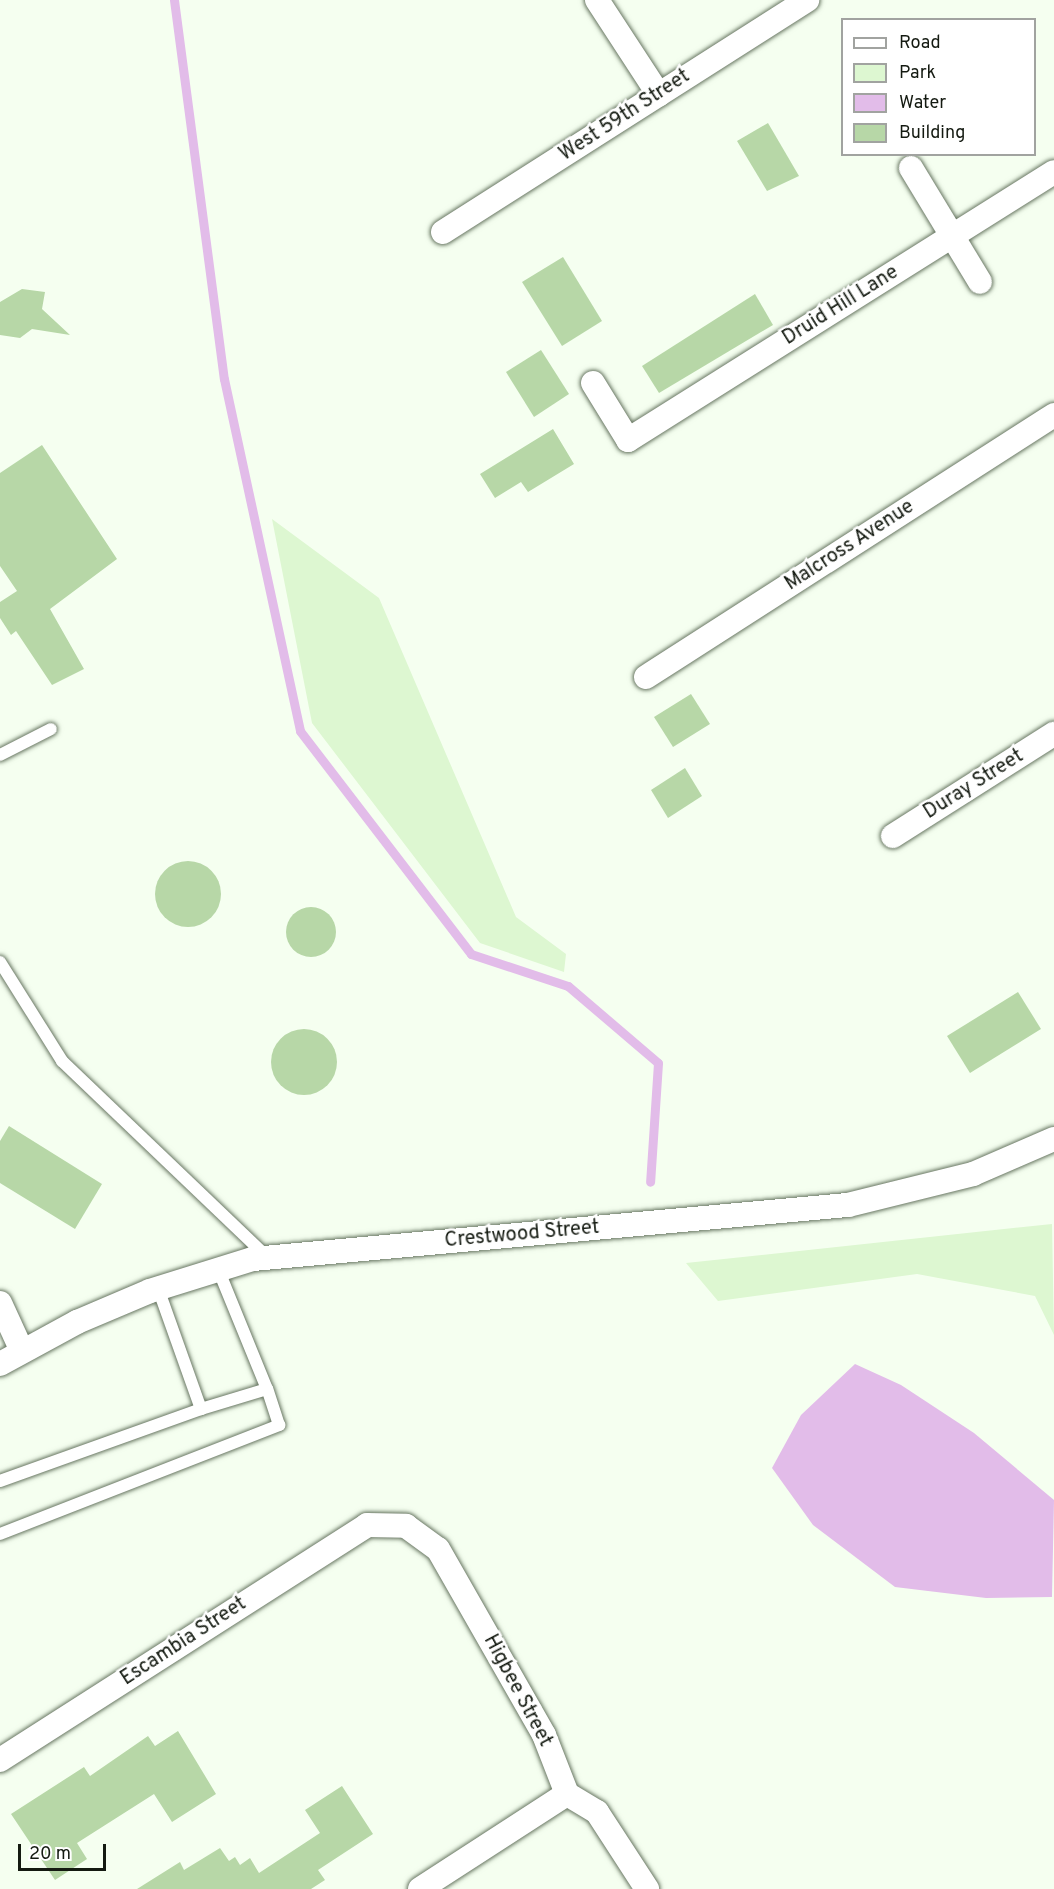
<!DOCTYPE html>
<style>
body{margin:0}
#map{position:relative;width:1054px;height:1889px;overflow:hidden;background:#f5fff0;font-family:Overpass,sans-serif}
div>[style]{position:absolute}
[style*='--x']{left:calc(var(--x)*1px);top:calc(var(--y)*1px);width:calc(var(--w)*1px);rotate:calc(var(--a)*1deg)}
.green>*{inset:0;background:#ddf7d1}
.water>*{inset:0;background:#e2bce9}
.stream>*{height:9px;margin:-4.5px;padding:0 4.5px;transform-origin:4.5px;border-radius:4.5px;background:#e2bce9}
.building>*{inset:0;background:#b7d7a7}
.round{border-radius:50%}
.roads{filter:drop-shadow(0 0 2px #687762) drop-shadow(0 0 2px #687762)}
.lane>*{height:12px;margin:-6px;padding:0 6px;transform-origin:6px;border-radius:6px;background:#fff}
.street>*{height:24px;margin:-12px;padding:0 12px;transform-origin:12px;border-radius:12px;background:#fff}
span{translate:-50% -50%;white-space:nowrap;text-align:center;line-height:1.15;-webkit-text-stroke:5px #fff;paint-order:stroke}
.street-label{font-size:20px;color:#141a11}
.legend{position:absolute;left:841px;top:18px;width:195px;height:138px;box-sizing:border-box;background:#fff;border:2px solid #a1a3a0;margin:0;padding:8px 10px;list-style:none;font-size:18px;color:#141a11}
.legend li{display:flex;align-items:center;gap:12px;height:30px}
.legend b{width:30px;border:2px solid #a1a3a0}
.scale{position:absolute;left:18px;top:1844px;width:88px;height:27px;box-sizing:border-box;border:3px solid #141a11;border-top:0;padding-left:8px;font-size:18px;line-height:21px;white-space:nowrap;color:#141a11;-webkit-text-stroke:4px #fff;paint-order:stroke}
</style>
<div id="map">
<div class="green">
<i style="clip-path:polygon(272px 519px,379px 598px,516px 917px,566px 954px,564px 972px,480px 943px,312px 723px)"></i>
<i style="clip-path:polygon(1052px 1224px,1054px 1335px,1035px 1296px,917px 1274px,718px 1301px,686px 1263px)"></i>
</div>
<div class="water">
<i style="clip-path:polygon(855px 1364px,901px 1385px,974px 1433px,1054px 1500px,1052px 1597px,986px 1598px,895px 1587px,813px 1525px,772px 1468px,801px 1415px)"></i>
</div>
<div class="stream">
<i style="--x:174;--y:0;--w:382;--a:82.5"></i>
<i style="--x:224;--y:379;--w:360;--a:77.8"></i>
<i style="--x:300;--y:731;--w:281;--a:52.5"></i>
<i style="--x:471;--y:954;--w:102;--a:18.3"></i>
<i style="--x:568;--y:986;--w:118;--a:40.5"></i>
<i style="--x:658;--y:1063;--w:119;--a:93.8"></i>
</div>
<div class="building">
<i style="clip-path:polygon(768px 123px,799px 176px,767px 191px,737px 141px)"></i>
<i style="clip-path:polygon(563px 257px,602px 321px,562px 346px,522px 282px)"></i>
<i style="clip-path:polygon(22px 289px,45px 292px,42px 309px,70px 335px,32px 329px,20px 338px,0 335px,0 302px)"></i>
<i style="clip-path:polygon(755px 294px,773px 325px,659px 393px,642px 366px)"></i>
<i style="clip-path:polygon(541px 350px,569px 394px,534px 417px,506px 372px)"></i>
<i style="clip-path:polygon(553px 429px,574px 464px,528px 492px,521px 482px,495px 498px,480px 474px)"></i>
<i style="clip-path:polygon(42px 445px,117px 559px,50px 609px,84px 669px,52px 685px,16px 631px,11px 635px,0 618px,0 602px,17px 591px,0 566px,0 473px)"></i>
<i style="clip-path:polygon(691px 694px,710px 724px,673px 747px,654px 717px)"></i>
<i style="clip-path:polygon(685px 768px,702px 796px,668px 818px,651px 790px)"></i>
<i class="round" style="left:155px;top:861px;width:66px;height:66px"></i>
<i class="round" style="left:286px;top:907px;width:50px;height:50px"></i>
<i style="clip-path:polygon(1018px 992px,1041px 1029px,970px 1073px,947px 1036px)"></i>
<i class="round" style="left:271px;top:1029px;width:66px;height:66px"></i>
<i style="clip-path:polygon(9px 1126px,102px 1184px,75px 1229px,0 1183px,0 1141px)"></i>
<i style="clip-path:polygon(178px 1731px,216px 1794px,172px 1822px,154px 1794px,77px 1843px,87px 1859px,55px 1880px,11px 1814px,84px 1767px,90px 1776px,148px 1736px,155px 1746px)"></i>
<i style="clip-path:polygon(342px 1786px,373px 1834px,318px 1870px,325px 1880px,311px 1889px,137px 1889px,180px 1862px,184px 1870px,220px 1848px,229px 1861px,235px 1857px,240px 1865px,250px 1858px,259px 1873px,320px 1833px,305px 1810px)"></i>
</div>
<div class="roads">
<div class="lane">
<i style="--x:0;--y:755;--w:57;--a:-27"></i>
<i style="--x:0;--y:962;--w:117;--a:57.9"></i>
<i style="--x:62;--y:1061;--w:284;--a:43.7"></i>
<i style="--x:201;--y:1409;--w:69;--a:-16.9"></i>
<i style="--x:267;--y:1389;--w:130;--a:-112.2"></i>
<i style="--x:0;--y:1481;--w:214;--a:-19.7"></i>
<i style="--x:201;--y:1409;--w:128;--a:-109.6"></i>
<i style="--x:0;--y:1534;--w:300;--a:-21.3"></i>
<i style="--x:279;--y:1425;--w:38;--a:-108"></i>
</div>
<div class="street">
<i style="--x:597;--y:0;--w:113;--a:56.9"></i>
<i style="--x:911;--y:168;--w:133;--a:58.8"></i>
<i style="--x:443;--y:232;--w:432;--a:-32.5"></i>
<i style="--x:593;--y:383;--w:67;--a:58.4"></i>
<i style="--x:628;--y:440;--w:503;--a:-32.17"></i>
<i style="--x:646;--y:677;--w:485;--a:-32.7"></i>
<i style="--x:893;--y:836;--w:191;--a:-32.4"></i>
<i style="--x:0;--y:1303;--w:53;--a:65.4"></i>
<i style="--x:0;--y:1364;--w:88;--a:-28.6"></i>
<i style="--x:77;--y:1322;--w:79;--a:-23"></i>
<i style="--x:150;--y:1291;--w:108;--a:-17.3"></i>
<i style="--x:253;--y:1259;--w:597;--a:-5.19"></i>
<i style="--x:848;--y:1205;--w:129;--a:-13.9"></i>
<i style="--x:973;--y:1174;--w:88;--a:-23.4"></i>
<i style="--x:0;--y:1760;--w:436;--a:-32.6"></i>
<i style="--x:367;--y:1525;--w:39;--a:1"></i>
<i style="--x:406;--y:1526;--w:39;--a:36"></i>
<i style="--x:438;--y:1549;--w:214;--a:60.3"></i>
<i style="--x:544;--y:1735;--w:63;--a:68.7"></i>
<i style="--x:567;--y:1794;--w:35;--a:31"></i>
<i style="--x:597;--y:1812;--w:92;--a:57"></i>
<i style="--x:420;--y:1889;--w:175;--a:-32.9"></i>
</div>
</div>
<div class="street-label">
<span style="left:625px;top:116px;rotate:-33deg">West 59th Street</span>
<span style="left:841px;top:306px;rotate:-32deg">Druid Hill Lane</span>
<span style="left:850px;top:546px;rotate:-33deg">Malcross Avenue</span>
<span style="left:974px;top:785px;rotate:-32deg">Duray Street</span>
<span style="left:522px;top:1235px;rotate:-5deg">Crestwood Street</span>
<span style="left:184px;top:1642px;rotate:-33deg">Escambia Street</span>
<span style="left:517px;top:1691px;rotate:62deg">Higbee Street</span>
</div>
<ul class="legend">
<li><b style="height:8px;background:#fff"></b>Road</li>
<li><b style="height:16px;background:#ddf7d1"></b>Park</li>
<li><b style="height:16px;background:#e2bce9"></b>Water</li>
<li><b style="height:16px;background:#b7d7a7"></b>Building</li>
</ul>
<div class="scale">20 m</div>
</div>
